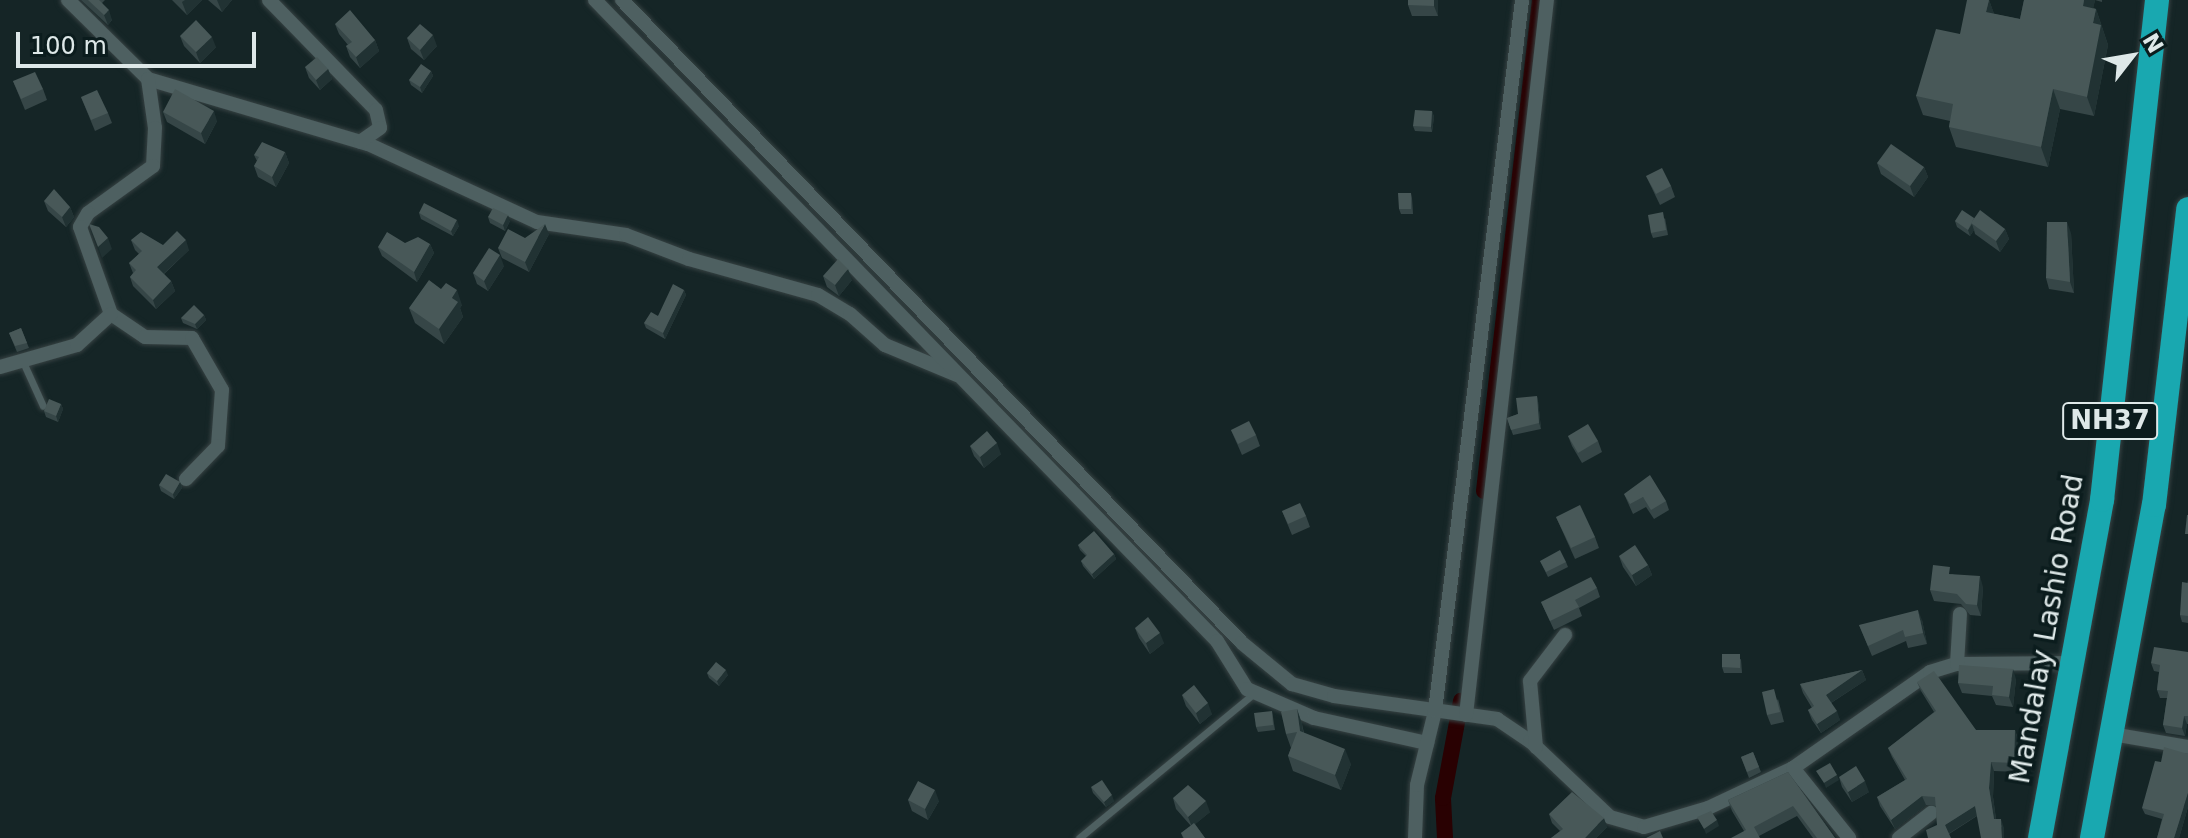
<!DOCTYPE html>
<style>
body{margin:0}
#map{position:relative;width:2188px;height:838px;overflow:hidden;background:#152526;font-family:"DejaVu Sans",sans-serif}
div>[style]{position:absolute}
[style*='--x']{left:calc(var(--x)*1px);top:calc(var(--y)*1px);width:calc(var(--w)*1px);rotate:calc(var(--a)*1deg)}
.canal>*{height:16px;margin:-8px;padding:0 8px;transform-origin:8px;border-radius:8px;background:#290102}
.roads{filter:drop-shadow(0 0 2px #374243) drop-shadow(0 0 2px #374243)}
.lane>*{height:7px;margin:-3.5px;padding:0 3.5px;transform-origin:3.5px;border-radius:3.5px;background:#4e6061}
.street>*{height:14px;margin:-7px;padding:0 7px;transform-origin:7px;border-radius:7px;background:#4e6061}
.highway>*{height:24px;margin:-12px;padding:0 12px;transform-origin:12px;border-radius:12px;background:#19a8b0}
.wall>*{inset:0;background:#364647}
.shaded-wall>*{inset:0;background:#213233}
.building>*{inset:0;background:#485858}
span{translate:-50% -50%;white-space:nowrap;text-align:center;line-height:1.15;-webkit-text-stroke:7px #0b1c1d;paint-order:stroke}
.shield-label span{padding:2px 6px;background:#0b1c1d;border:2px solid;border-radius:6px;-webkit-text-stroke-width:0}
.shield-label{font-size:26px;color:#dee8e8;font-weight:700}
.street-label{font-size:28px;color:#dee8e8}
.north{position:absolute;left:2092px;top:16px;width:80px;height:80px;-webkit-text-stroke:6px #0b1c1d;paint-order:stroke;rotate:59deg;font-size:22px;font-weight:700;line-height:32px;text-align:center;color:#dee8e8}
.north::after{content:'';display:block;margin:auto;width:28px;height:36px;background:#dee8e8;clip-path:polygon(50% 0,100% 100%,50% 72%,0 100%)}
.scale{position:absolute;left:16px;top:32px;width:240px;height:36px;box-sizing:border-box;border:4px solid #dee8e8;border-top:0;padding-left:10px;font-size:24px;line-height:28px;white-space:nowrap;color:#dee8e8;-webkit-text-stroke:6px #0b1c1d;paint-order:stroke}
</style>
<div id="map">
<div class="canal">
<i style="--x:1484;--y:491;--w:494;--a:-83.5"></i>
<i style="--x:1445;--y:838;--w:40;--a:-92.9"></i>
<i style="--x:1443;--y:798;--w:99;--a:-79.5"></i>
</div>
<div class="roads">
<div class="lane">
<i style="--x:23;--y:362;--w:48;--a:65.6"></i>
<i style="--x:1079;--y:838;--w:227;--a:-39.6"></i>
</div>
<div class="street">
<i style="--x:68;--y:0;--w:112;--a:44.6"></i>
<i style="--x:148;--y:79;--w:229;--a:16.5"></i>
<i style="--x:368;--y:144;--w:186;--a:24.8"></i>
<i style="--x:537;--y:222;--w:90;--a:8.3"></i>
<i style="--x:626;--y:235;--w:67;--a:20.9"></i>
<i style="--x:689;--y:259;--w:134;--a:15.6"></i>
<i style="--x:818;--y:295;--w:37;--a:31"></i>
<i style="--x:850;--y:314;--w:47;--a:41.5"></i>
<i style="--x:885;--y:345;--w:78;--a:22.6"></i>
<i style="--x:269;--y:0;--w:153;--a:45.8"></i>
<i style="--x:376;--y:110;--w:18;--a:77"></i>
<i style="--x:380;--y:128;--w:24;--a:145"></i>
<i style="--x:595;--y:0;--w:893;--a:45.86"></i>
<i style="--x:1217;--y:641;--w:57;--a:58"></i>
<i style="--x:1247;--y:689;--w:73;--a:23.4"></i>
<i style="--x:1314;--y:718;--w:116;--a:12.5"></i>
<i style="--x:622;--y:0;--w:893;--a:46.04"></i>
<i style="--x:1242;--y:643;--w:65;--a:39.4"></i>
<i style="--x:1292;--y:684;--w:44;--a:15.9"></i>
<i style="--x:1334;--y:696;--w:165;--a:8"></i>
<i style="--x:1497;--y:719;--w:40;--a:34"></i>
<i style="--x:1530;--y:741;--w:110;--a:43.5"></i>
<i style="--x:1610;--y:817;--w:35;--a:16"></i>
<i style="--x:1644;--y:827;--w:67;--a:-16.5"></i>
<i style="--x:1708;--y:808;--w:94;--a:-25.2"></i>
<i style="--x:1793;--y:768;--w:167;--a:-35"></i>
<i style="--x:1930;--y:672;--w:28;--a:-17"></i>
<i style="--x:1957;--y:664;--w:119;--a:-0.5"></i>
<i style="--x:148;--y:79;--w:49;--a:81.9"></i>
<i style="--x:155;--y:128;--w:38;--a:93"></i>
<i style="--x:153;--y:166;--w:80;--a:144.1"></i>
<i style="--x:88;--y:213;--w:16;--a:120"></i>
<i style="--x:80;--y:227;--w:92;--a:70.4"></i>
<i style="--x:111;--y:314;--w:41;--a:34.1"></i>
<i style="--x:145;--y:337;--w:47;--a:1.2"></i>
<i style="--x:192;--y:338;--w:60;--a:60"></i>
<i style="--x:222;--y:390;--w:56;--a:94.1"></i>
<i style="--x:218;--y:446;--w:46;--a:134.1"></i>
<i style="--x:0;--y:367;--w:80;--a:-15.9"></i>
<i style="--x:77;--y:345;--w:46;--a:-42.4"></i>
<i style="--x:1957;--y:664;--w:50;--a:-86.6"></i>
<i style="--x:1466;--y:715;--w:720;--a:-83.54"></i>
<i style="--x:2112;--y:734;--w:77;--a:9.7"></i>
<i style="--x:1536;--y:747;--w:66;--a:-95.2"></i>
<i style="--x:1530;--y:681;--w:58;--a:-52.7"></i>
<i style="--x:1793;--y:768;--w:90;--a:51.3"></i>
<i style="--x:1415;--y:838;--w:53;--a:-87.8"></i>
<i style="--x:1417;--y:785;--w:76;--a:-76.3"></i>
<i style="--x:1435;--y:711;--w:716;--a:-83.02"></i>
<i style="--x:1899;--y:838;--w:41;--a:-38"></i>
</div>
<div class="highway">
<i style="--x:2040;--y:838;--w:344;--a:-79.6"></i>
<i style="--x:2102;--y:500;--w:503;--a:-83.72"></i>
<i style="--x:2092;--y:838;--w:339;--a:-79.5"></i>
<i style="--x:2154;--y:505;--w:298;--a:-83.4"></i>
</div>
</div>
<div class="wall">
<i style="clip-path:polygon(81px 0,105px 0,102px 3px,112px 20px,108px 25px)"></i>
<i style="clip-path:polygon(172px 0,202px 0,187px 15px)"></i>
<i style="clip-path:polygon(208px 0,232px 0,222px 12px)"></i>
<i style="clip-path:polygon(1438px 0,1438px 16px,1412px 16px,1408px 5px)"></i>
<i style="clip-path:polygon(1989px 0,1994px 14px,2020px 19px,2024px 0,2102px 0,2102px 2px,2095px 0,2093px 8px,2096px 9px,2108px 45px,2094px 116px,2060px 109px,2048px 167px,1956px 147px,1949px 127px,1950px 121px,1923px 115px,1916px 96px,1960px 34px)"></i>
<i style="clip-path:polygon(335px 24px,375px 40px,379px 51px,360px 68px,350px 57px,346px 46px,348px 45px,339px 34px)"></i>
<i style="clip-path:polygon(180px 36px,216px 47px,200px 63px,184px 46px)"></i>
<i style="clip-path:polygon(407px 38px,437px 46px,424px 60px,411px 49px)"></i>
<i style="clip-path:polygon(305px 67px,328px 69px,332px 79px,320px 90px,309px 78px)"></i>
<i style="clip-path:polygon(431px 71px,433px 76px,422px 93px,411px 85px,409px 80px)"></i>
<i style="clip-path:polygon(13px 81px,43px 89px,47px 100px,25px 110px)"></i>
<i style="clip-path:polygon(81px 97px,108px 113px,112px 123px,95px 131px)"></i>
<i style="clip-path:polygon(1432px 111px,1434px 117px,1432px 132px,1415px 131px,1413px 126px)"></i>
<i style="clip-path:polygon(163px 112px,217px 121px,205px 144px,167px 122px)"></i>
<i style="clip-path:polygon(285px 152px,289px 163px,276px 187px,258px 177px,254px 166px,257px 161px,254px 155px)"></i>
<i style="clip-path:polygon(1877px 163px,1924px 167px,1928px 177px,1914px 197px,1881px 174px)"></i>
<i style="clip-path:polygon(1646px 176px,1671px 186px,1675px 197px,1660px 205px)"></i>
<i style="clip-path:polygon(1411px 193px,1412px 198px,1413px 214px,1401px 214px,1399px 209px)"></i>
<i style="clip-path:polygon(44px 201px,70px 207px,74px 217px,66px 227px,48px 211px)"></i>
<i style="clip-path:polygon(419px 213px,459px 226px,453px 236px,421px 219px)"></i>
<i style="clip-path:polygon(488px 217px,510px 221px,505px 231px,490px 223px)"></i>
<i style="clip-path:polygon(1665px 218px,1668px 235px,1653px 238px,1651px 233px)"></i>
<i style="clip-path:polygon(1974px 218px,2005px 229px,2009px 239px,2000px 252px,1975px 234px,1974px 230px,1970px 236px,1957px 227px,1955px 221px)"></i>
<i style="clip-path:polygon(2071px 233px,2074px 293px,2049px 289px,2046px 278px)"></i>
<i style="clip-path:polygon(549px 234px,529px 272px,502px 258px,498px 248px)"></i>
<i style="clip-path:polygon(131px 240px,189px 250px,164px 274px,171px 281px,175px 291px,156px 309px,133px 286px,130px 277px,133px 273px,129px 263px,139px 254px,135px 250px)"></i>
<i style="clip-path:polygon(405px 243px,430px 244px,434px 253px,417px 282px,382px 256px,378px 247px)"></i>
<i style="clip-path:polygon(504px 266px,488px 291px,477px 284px,473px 273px)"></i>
<i style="clip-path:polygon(823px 276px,852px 280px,839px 296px,827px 287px)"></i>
<i style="clip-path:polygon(684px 290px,686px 295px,665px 339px,646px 328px,644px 323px,658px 316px)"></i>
<i style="clip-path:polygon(462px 305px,460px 308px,463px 317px,444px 344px,415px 323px,409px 308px)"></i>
<i style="clip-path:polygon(204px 315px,206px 320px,197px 329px,183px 323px,181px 318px)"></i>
<i style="clip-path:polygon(21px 328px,29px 348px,17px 352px,9px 333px)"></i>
<i style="clip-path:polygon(1537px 396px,1538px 401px,1541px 429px,1513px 435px,1507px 418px,1518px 414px)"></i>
<i style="clip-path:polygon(61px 404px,63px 409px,58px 422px,46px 417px,44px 411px)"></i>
<i style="clip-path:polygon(1231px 430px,1256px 435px,1260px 446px,1242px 455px)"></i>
<i style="clip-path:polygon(1568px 436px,1598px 441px,1602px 452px,1582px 463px,1572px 446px)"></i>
<i style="clip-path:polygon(970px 446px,1001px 454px,984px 468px,974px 456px)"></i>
<i style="clip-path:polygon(180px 482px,182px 488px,174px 499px,161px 491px,159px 485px)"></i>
<i style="clip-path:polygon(1624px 494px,1666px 501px,1669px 510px,1654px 519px,1646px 507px,1633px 514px)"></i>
<i style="clip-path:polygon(1282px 511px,1306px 516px,1310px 527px,1292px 535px)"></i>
<i style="clip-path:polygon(1556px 517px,1595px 537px,1599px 548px,1575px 559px)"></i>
<i style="clip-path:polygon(1078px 545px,1114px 554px,1116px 559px,1094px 579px,1083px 566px,1081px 561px,1086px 556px,1080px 550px)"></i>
<i style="clip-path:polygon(1619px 556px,1648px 565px,1652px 575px,1636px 586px,1623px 567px)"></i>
<i style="clip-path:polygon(1540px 561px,1566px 562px,1568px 567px,1548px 577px)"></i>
<i style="clip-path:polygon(1952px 574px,1983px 587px,1981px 616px,1970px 615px,1961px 604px,1934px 601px,1930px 590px)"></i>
<i style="clip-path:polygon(2188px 580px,2188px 623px,2182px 622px,2180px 615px)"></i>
<i style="clip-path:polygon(1597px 588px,1600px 597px,1579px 608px,1582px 616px,1554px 630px,1541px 602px)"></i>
<i style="clip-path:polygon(1922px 620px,1927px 644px,1908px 648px,1906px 641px,1872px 656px,1859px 625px)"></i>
<i style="clip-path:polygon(1135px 628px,1164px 643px,1150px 654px,1139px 638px)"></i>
<i style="clip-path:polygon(2188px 652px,2188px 724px,2187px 724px,2185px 736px,2166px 733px,2163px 725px,2167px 698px,2160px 698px,2157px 690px,2159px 672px,2154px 671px,2151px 663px)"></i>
<i style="clip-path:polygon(1741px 659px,1742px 673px,1724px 673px,1722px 667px)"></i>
<i style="clip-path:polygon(1862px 670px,1866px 680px,1831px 703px,1840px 720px,1821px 733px,1812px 720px,1808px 710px,1812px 708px,1803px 693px,1800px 684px)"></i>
<i style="clip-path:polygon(707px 673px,728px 675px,719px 686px,709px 678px)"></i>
<i style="clip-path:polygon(2016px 679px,2013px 707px,1996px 705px,1992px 696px,1962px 693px,1958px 683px)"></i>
<i style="clip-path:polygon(1917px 682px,1976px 730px,2015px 730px,2018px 739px,2018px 772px,1994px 771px,1993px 797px,1996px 819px,2004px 828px,1977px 816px,1949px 834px,1937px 825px,1936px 806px,1926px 805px,1895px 829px,1880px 806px,1877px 797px,1905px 780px,1892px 757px,1888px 748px,1934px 712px,1921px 691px)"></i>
<i style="clip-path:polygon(1182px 695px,1212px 714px,1200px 724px,1186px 706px)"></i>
<i style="clip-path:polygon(1778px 699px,1784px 722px,1771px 725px,1767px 715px)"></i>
<i style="clip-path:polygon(1297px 709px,1302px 724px,1304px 733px,1351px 764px,1341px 790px,1293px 771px,1288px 756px,1291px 748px,1286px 734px)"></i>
<i style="clip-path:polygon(1272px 711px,1275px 730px,1258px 732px,1256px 727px)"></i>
<i style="clip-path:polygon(1753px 752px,1761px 772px,1749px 778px,1741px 757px)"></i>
<i style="clip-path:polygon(1788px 772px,1835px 838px,1813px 838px,1797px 816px,1759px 836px,1744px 831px,1732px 811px,1728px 800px)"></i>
<i style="clip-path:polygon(1839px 777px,1869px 792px,1852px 802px,1842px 787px)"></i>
<i style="clip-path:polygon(1091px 787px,1114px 801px,1106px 807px,1093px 793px)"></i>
<i style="clip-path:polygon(1173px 798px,1210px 812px,1195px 824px,1205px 838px,1183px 838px,1181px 833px,1191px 826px,1176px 809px)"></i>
<i style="clip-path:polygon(908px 800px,939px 801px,928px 820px,912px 811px)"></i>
<i style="clip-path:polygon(2188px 807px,2179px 838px,2157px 838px,2162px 819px,2145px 814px,2142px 808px)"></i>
<i style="clip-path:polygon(1549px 814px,1607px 827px,1596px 838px,1551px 838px,1560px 831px,1552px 823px)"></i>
</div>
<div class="shaded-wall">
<i style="clip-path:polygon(185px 0,202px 0,187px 15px,182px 2px)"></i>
<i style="clip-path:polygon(217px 0,232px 0,222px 12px)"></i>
<i style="clip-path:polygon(1434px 0,1438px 0,1438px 16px,1434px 6px)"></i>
<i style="clip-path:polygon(1989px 0,1996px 19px,1986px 12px)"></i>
<i style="clip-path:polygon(2084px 0,2095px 0,2090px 25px,2083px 6px)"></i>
<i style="clip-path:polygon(2096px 9px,2108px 45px,2094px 116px,2087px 97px,2093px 23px)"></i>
<i style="clip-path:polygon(109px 10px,112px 20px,108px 25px,104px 15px)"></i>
<i style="clip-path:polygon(433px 35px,437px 46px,424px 60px,420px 50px)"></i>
<i style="clip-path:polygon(212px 37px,216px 47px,200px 63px,196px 52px)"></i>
<i style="clip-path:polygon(375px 40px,379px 51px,360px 68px,356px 57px)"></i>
<i style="clip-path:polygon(328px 69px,332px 79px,320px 90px,316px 80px)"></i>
<i style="clip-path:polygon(431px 71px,433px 76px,422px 93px,420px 87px)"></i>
<i style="clip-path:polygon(2053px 89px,2060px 109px,2048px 167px,2041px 147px)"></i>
<i style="clip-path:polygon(214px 111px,217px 121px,205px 144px,201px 133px)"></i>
<i style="clip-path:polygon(1432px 111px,1434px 117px,1432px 132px,1431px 127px)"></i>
<i style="clip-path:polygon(285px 152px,289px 163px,276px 187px,272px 177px)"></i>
<i style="clip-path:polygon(1924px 167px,1928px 177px,1914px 197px,1910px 186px)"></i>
<i style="clip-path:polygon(70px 207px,74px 217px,66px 227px,62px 217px)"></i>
<i style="clip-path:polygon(508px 215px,510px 221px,505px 231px,503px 225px)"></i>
<i style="clip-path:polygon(457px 220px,459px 226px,453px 236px,451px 231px)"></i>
<i style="clip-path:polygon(2067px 222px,2071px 233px,2074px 293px,2070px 282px)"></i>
<i style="clip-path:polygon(545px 224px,549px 234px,529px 272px,525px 262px)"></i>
<i style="clip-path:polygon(1972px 224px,1974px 230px,1970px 236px,1968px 230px)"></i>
<i style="clip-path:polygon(2005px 229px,2009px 239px,2000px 252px,1996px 241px)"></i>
<i style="clip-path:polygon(108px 238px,112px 249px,102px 258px,98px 247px)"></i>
<i style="clip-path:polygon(186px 240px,189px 250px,160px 277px,157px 267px)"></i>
<i style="clip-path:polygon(430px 244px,434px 253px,417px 282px,414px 272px)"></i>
<i style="clip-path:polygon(500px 255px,504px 266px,488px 291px,484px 281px)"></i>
<i style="clip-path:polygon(848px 269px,852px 280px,839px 296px,835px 285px)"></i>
<i style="clip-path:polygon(171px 281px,175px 291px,156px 309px,153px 300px)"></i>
<i style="clip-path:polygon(457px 290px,462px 305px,460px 308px,463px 317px,444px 344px,439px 329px,452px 298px)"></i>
<i style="clip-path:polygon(684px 290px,686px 295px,665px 339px,663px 333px)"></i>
<i style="clip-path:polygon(204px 315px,206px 320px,197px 329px,195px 324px)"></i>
<i style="clip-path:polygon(1537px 396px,1538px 401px,1541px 429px,1539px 423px)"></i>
<i style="clip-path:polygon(61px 404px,63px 409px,58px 422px,56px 416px)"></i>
<i style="clip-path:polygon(997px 443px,1001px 454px,984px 468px,980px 457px)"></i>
<i style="clip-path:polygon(180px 482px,182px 488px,174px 499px,173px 494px)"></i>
<i style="clip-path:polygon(1114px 554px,1116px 559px,1094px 579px,1092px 574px)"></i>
<i style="clip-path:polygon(1648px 565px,1652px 575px,1636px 586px,1632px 575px)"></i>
<i style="clip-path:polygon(1980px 576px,1983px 587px,1981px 616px,1977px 605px)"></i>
<i style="clip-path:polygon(1918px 610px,1922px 620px,1927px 644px,1923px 633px)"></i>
<i style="clip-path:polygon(1160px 633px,1164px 643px,1150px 654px,1146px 643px)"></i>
<i style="clip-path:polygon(2013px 669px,2016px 679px,2013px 707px,2009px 697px)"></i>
<i style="clip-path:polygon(726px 670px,728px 675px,719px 686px,717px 681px)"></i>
<i style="clip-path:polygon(1862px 670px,1866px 680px,1829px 704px,1826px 695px)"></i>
<i style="clip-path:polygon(1208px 703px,1212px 714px,1200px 724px,1196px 713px)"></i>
<i style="clip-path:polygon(1297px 709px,1302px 724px,1305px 746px,1300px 731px)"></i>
<i style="clip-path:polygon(1837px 711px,1840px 720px,1821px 733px,1817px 724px)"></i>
<i style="clip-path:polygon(2184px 716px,2187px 724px,2185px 736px,2182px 728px)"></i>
<i style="clip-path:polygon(2015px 730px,2018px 739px,2018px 772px,2014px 763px)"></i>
<i style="clip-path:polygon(1345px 749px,1351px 764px,1341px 790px,1335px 775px)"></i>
<i style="clip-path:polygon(1991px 762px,1994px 771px,1993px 797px,1997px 828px,1994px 819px,1989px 788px)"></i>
<i style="clip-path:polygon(1837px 775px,1839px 780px,1826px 788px,1824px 783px)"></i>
<i style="clip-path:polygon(1865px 781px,1869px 792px,1852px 802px,1848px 792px)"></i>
<i style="clip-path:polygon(935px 790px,939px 801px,928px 820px,925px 809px)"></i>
<i style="clip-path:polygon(2188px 793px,2188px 807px,2179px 838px,2174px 838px)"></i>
<i style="clip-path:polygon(1112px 795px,1114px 801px,1106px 807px,1104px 802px)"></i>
<i style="clip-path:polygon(1922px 796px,1926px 805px,1895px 829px,1891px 820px)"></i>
<i style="clip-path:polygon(1206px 801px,1210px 812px,1192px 827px,1188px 817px)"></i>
<i style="clip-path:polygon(1975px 806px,1978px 815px,1948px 834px,1945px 825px)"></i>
<i style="clip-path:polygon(1604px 818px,1607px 827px,1596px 838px,1585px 838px)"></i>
<i style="clip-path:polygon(2001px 819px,2004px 828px,2004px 838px,2002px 838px)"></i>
<i style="clip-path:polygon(1717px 820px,1719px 826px,1706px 834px,1704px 829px)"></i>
</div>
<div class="building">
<i style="clip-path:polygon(88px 0,99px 0,109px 10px,104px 15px)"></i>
<i style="clip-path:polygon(1408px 0,1434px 0,1434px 6px,1408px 5px)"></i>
<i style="clip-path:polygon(1967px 0,1989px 0,1986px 12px,2020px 19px,2024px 0,2084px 0,2083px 6px,2096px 9px,2093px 23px,2101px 25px,2087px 97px,2053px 89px,2041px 147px,1949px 127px,1953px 104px,1916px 96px,1936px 29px,1960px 34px)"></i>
<i style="clip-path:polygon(350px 10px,375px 40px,356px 57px,346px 46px,352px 42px,335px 24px)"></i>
<i style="clip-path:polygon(196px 20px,212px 37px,196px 52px,180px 36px)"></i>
<i style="clip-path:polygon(420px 24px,433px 35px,420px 50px,407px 38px)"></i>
<i style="clip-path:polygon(317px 57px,328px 69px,316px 80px,305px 67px)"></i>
<i style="clip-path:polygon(421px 64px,431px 71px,420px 87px,409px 80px)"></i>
<i style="clip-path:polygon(35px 72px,43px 89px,21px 99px,13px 81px)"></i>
<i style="clip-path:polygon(175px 89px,214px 111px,201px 133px,163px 112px)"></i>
<i style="clip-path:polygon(97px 90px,108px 113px,91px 120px,81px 97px)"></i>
<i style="clip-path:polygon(1415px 110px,1432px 111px,1431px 127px,1413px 126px)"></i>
<i style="clip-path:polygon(262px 142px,285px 152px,272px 177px,254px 166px,259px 157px,254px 155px)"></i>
<i style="clip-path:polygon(1891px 144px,1924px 167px,1910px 186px,1877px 163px)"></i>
<i style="clip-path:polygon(1662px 168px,1671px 186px,1656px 194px,1646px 176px)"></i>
<i style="clip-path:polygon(54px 189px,70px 207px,62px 217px,44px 201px)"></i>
<i style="clip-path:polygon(1398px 193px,1411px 193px,1411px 209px,1399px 209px)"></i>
<i style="clip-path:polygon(424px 203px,457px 220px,451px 231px,419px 213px)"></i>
<i style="clip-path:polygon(493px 208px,508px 215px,503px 225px,488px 217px)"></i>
<i style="clip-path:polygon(1962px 210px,1974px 218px,1968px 230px,1955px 221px)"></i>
<i style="clip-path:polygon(1980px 210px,2005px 229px,1996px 241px,1971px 223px)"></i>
<i style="clip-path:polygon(1663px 212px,1666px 230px,1651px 233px,1648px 215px)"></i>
<i style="clip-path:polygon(2047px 222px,2067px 222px,2070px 282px,2046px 278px)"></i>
<i style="clip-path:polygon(89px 224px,99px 227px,108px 238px,98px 247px)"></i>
<i style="clip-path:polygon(545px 224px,525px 262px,498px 248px,508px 229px,525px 238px)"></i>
<i style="clip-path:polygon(177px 231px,186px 240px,157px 267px,171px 281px,153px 300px,130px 277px,136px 270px,129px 263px,142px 251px,131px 240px,141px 232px,163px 245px)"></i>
<i style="clip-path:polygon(387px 232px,405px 243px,418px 237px,430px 244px,414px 272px,378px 247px)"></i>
<i style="clip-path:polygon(489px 248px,500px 255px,484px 281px,473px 273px)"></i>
<i style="clip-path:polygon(838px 259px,848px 269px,835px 285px,823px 276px)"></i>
<i style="clip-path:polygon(429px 280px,441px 289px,446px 283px,457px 290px,452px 298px,458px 302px,439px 329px,409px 308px)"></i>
<i style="clip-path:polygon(673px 284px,684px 290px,663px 333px,644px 323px,651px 312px,658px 316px)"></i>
<i style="clip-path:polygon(194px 305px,204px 315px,195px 324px,181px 318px)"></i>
<i style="clip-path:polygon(21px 328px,27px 343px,15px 346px,9px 333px)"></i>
<i style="clip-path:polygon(1537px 396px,1539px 423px,1511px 430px,1507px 418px,1518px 414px,1516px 398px)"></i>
<i style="clip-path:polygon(49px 399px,61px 404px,56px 416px,44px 411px)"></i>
<i style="clip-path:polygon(1249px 421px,1256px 435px,1238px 444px,1231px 430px)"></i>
<i style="clip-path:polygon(1588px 424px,1598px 441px,1578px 453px,1568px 436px)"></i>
<i style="clip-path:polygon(987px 431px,997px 443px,980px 457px,970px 446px)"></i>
<i style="clip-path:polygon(166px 474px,180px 482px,173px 494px,159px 485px)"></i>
<i style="clip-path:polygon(1650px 475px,1666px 501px,1651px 510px,1643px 497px,1630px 504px,1624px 494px)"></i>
<i style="clip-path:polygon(1300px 503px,1306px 516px,1288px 524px,1282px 511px)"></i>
<i style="clip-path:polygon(1580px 505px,1595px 537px,1571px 548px,1556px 517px)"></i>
<i style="clip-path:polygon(2187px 515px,2188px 515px,2188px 534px,2185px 534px)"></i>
<i style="clip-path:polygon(1094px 531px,1114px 554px,1092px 574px,1081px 561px,1087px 555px,1078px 545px)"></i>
<i style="clip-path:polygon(1635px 545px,1648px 565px,1632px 575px,1619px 556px)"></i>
<i style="clip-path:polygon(1560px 550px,1566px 562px,1546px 572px,1540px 561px)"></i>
<i style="clip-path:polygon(1933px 565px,1950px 567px,1949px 574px,1980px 576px,1977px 605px,1966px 604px,1957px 594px,1930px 590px)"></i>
<i style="clip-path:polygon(1591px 577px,1597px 588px,1575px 600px,1579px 607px,1550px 621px,1541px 602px)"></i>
<i style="clip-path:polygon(2188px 580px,2188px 616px,2180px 615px,2182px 582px,2188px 583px)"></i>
<i style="clip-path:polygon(1918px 610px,1923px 633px,1905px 637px,1903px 630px,1868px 646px,1859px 625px)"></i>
<i style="clip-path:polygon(1148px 617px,1160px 633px,1146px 643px,1135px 628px)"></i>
<i style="clip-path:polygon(2154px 647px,2188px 652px,2188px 716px,2184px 716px,2182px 728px,2163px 725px,2168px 691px,2157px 690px,2160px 665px,2151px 663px)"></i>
<i style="clip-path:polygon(1722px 654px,1740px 654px,1740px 668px,1722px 667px)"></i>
<i style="clip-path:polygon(716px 662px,726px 670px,717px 681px,707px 673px)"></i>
<i style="clip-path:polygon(1959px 665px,2013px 669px,2009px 697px,1992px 695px,1993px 686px,1958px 683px)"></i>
<i style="clip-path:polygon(1862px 670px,1826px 695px,1837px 711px,1817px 724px,1808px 710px,1814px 706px,1800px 684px)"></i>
<i style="clip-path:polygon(1934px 671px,1976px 730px,2015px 730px,2014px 763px,1991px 762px,1989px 788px,1994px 819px,2001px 819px,2002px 838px,1981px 838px,1975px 806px,1945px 825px,1951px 838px,1928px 838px,1926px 830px,1937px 825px,1935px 797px,1922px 796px,1891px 820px,1877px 797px,1907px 779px,1888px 748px,1936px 711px,1917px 682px)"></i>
<i style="clip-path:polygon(1194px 685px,1208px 703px,1196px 713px,1182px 695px)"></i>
<i style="clip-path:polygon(1774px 689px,1780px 712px,1767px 715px,1762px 692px)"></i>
<i style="clip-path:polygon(1297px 709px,1300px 731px,1345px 749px,1335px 775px,1288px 756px,1297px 732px,1286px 734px,1281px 712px)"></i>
<i style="clip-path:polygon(1272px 711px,1273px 725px,1256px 727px,1254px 713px)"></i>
<i style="clip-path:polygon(2164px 747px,2188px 754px,2188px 793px,2174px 838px,2157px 838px,2164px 814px,2142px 808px,2155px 761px,2161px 762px)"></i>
<i style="clip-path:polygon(1753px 752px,1759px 767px,1747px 772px,1741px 757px)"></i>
<i style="clip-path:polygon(1830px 763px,1837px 775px,1824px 783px,1816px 771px)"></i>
<i style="clip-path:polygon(1856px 766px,1865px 781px,1848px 792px,1839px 777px)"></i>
<i style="clip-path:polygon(1788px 772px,1835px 838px,1817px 838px,1793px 806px,1754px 827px,1760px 838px,1731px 838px,1746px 830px,1728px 800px)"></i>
<i style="clip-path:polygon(1102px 780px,1112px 795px,1104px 802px,1091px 787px)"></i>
<i style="clip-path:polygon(918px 781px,935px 790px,925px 809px,908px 800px)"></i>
<i style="clip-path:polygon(1188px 785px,1206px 801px,1188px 817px,1173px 798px)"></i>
<i style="clip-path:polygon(1572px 792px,1604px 818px,1585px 838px,1551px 838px,1563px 829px,1549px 814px)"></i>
<i style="clip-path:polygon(1711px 811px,1717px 820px,1704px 829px,1697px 817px)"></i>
<i style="clip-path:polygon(1194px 823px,1205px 838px,1184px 838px,1181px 833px)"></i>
<i style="clip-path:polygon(1660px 831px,1663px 838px,1646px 838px)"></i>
</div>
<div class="shield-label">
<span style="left:2110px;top:421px">NH37</span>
</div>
<div class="street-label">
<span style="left:2047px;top:629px;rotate:-80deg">Mandalay Lashio Road</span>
</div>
<div class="north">N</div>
<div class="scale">100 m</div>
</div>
